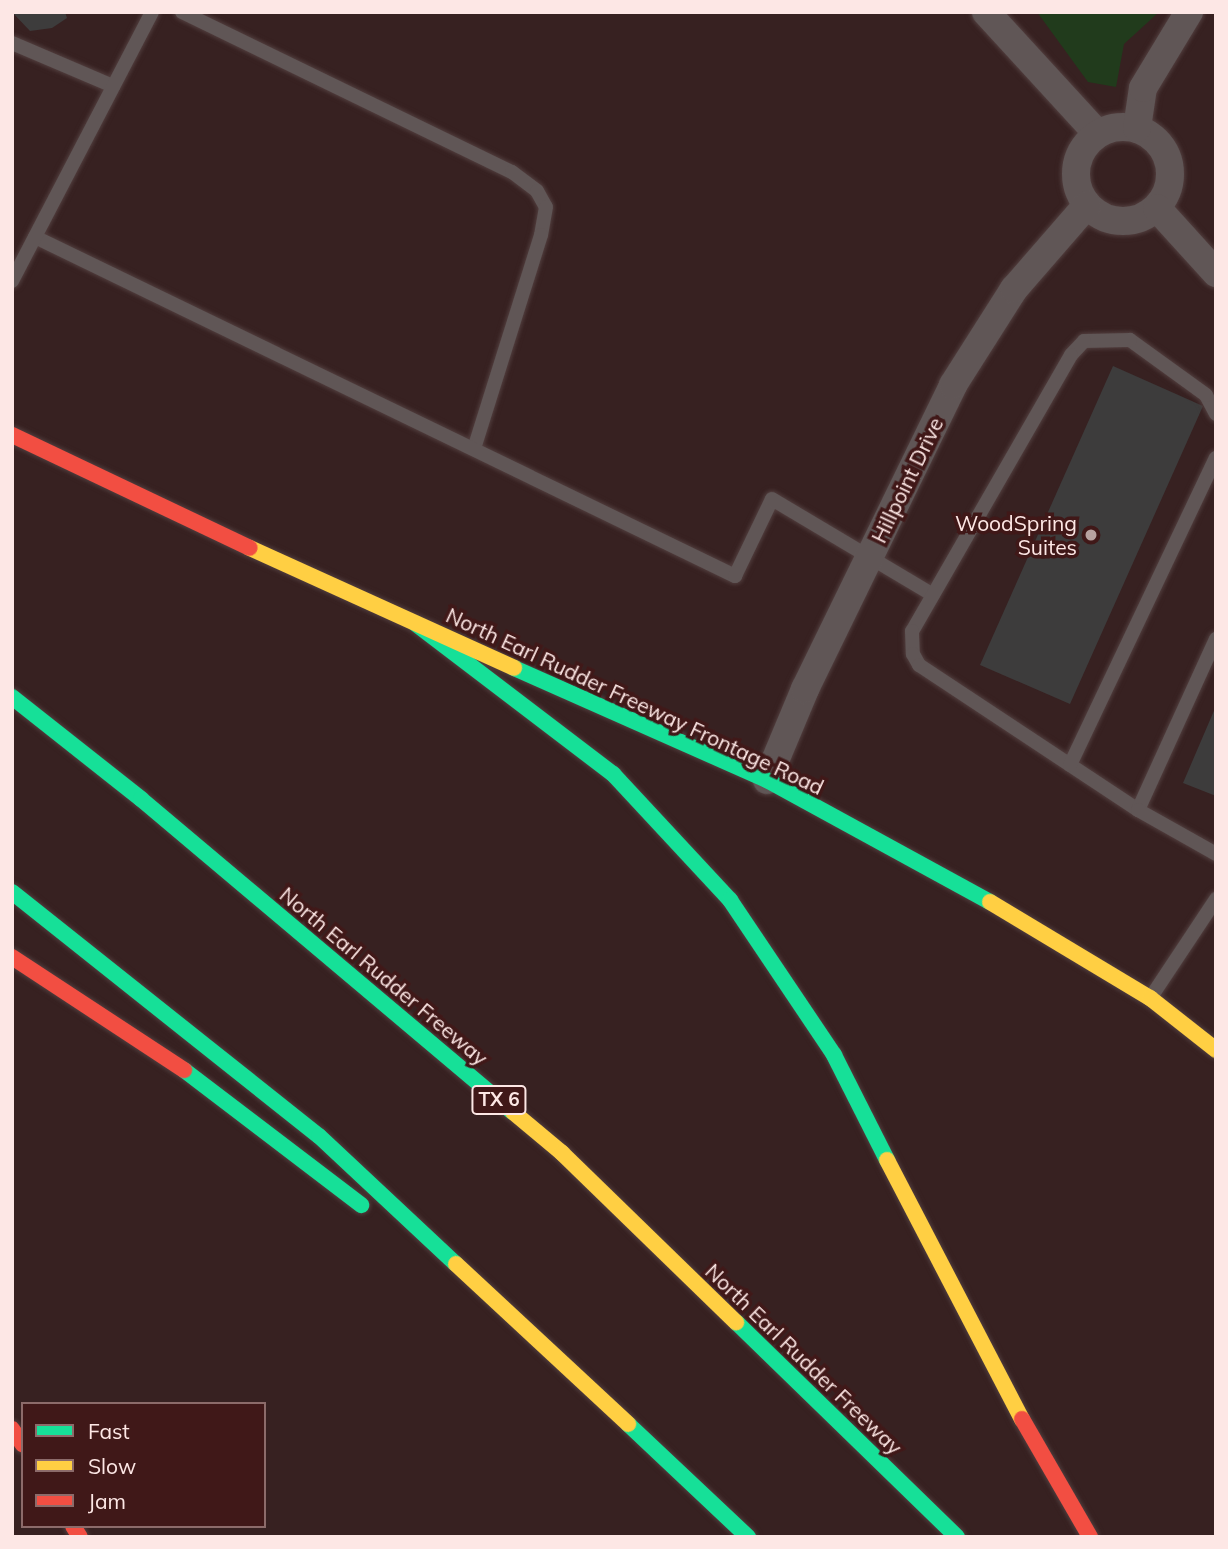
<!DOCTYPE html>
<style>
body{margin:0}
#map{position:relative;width:1228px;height:1549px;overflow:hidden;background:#372121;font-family:Mulish,sans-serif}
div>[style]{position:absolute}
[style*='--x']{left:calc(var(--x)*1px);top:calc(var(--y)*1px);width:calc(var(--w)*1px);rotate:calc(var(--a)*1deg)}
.green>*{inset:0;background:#213b1c}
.building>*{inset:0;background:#3d3c3c}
.roads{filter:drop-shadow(0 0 2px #513e3e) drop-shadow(0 0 2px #513e3e)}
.lane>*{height:14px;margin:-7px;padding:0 7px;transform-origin:7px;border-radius:7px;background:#605656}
.street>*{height:28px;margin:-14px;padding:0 14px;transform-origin:14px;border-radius:14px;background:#605656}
.street>.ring{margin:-14px;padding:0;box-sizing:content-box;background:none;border:28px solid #605656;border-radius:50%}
.fast>*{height:16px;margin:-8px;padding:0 8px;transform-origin:8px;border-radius:8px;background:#16e098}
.slow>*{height:16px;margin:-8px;padding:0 8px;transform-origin:8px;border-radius:8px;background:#ffcf43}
.jam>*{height:16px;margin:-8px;padding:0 8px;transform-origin:8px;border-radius:8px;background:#f24e42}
.dots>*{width:19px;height:19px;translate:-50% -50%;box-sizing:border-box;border:4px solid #401818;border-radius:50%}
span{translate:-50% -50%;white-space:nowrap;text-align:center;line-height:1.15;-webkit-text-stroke:7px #401818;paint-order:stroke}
.shield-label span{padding:2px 5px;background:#401818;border:2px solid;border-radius:5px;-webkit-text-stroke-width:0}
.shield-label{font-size:19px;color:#fde7e5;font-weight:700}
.street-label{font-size:21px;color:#fde7e5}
.poi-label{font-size:21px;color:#fde7e5}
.right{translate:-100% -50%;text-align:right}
.frame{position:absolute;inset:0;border:14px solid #fde7e5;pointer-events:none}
.legend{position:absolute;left:21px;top:1402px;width:245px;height:126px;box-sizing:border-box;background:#401818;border:2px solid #8c6b6a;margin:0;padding:9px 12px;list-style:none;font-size:21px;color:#fde7e5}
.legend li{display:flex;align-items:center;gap:14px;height:35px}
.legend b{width:35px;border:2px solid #8c6b6a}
</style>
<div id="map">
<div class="green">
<i style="clip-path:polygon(1037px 12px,1159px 12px,1124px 44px,1116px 87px,1088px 82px)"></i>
</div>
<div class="building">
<i style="clip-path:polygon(12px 12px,65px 12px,67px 18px,52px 28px,30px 31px)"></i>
<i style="clip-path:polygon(1113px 366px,1203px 406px,1070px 704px,980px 665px)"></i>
<i style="clip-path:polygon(1216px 706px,1216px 796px,1183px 783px)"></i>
</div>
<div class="roads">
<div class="lane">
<i style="--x:182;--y:12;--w:367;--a:25.9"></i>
<i style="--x:512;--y:172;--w:31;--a:37"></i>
<i style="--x:537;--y:191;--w:18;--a:61"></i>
<i style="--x:546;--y:207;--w:28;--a:100"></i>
<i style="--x:541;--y:235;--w:224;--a:107.4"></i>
<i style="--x:12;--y:43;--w:110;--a:23.1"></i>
<i style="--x:35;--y:237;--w:778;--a:25.84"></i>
<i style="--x:735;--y:576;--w:85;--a:-64.3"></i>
<i style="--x:772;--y:499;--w:187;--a:30.8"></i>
<i style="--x:12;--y:281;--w:303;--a:-62.5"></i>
<i style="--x:1216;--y:414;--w:21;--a:-118"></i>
<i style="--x:1206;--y:395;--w:94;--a:-144.1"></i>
<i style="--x:1130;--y:340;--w:46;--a:178.8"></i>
<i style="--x:1084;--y:341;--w:19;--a:133"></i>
<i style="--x:1071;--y:355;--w:319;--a:119.9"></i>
<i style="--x:912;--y:631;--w:23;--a:88"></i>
<i style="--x:913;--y:654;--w:13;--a:61"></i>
<i style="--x:919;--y:665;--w:263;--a:33.5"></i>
<i style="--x:1138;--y:810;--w:188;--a:-65.5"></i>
<i style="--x:1070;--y:765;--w:340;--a:-64.6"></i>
<i style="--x:1138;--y:810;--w:90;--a:29.4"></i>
<i style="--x:1151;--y:997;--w:118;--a:-56.4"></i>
</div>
<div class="street">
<i style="--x:986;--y:12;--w:164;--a:47.5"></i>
<i class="ring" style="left:1076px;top:127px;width:66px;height:66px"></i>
<i style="--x:1137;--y:128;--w:40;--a:-81.5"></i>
<i style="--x:1143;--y:88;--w:89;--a:-58.8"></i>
<i style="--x:1157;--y:208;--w:88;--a:47.8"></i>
<i style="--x:767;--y:780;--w:99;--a:-67.3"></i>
<i style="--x:805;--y:689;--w:338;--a:-64"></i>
<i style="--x:953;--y:385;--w:114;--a:-57.6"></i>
<i style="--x:1014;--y:289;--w:111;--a:-49"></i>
</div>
<div class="fast">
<i style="--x:416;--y:624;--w:248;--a:37.3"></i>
<i style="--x:613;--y:774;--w:172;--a:47.1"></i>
<i style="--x:730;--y:900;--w:187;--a:56.1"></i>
<i style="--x:834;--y:1055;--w:118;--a:63.2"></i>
<i style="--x:514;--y:668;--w:277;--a:23.9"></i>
<i style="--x:767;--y:780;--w:254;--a:28.7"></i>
<i style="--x:12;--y:697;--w:164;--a:38.3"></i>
<i style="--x:141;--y:799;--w:486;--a:40.1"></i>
<i style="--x:12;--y:892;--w:392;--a:38.5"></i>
<i style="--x:319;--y:1136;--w:187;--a:43.1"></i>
<i style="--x:184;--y:1070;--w:223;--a:37.3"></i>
<i style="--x:736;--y:1322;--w:308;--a:44.2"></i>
<i style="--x:628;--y:1424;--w:165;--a:43.3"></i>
</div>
<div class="slow">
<i style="--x:250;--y:548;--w:290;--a:24.4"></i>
<i style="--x:990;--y:902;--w:187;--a:31"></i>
<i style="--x:1150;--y:998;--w:84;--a:38.2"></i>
<i style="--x:513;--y:1112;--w:64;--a:39.9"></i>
<i style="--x:562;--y:1153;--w:243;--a:44.2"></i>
<i style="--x:887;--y:1160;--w:292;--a:62.5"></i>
<i style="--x:456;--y:1264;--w:235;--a:42.9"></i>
</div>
<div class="jam">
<i style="--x:12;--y:435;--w:263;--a:25.4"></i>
<i style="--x:12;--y:957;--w:206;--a:33.3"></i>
<i style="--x:1022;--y:1419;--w:136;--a:60"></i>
<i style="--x:12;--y:1429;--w:19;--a:55"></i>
<i style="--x:73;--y:1526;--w:13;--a:58"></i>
</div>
</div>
<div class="dots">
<i style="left:1091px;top:535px;background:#b8a2a0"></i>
</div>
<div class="shield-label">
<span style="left:499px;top:1100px">TX 6</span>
</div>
<div class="street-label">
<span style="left:907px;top:480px;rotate:-64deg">Hillpoint Drive</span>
<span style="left:635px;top:701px;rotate:25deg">North Earl Rudder Freeway Frontage Road</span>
<span style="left:384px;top:976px;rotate:40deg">North Earl Rudder Freeway</span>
<span style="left:804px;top:1359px;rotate:44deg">North Earl Rudder Freeway</span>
</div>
<div class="poi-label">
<span class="right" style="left:1077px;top:535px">WoodSpring<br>Suites</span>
</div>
<div class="frame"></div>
<ul class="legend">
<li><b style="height:9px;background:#16e098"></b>Fast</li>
<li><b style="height:9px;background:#ffcf43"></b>Slow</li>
<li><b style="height:9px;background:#f24e42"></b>Jam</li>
</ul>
</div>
